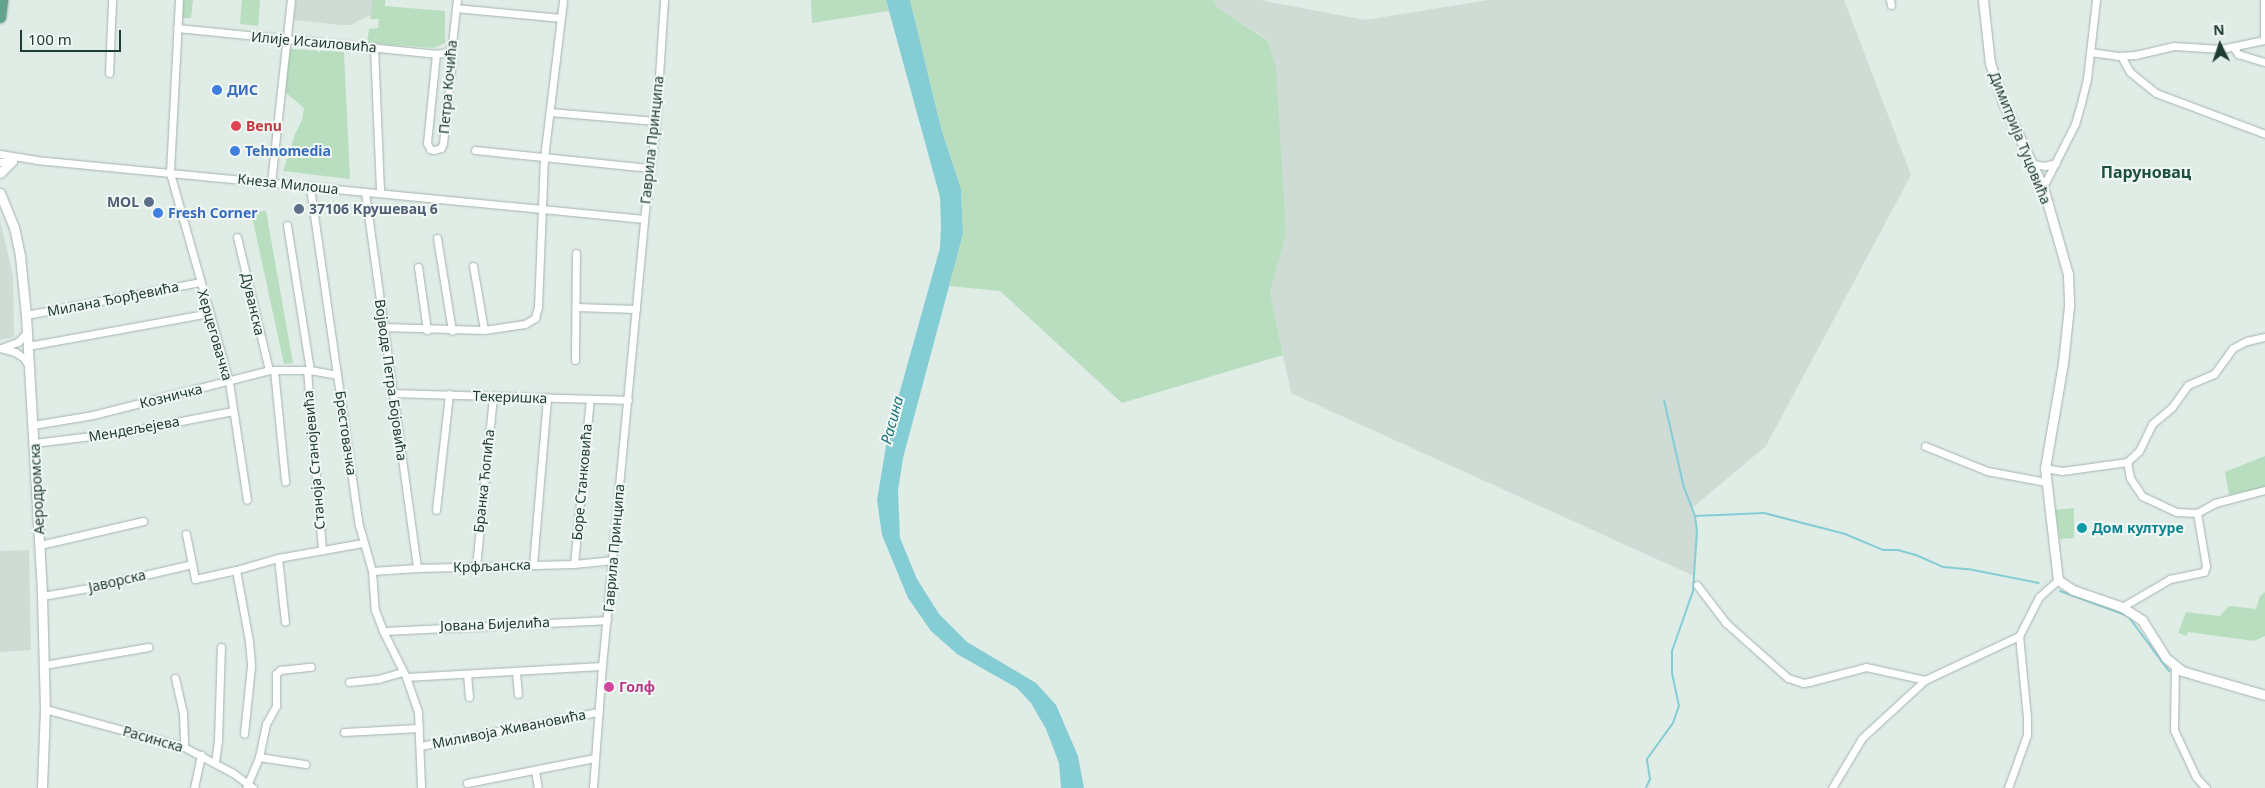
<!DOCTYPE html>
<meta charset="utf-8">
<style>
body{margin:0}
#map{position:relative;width:2265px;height:788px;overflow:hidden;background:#e0ece6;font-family:"Noto Sans",sans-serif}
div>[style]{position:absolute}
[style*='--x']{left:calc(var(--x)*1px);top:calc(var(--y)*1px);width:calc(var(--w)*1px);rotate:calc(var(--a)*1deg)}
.built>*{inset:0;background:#cedcd5}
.green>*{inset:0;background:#b8debf}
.water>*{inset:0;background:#85cdd4}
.stream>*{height:2px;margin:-1px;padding:0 1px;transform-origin:1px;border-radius:1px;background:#85cdd4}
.roads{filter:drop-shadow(0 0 1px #a3b4ad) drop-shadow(0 0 1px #a3b4ad)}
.minor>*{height:7px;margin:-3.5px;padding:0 3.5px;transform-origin:3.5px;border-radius:3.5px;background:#fff}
.tertiary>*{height:9px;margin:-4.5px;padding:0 4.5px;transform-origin:4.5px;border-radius:4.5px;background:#fff}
.primary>*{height:11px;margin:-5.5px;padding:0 5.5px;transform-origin:5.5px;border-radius:5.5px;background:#63a38e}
.dots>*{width:14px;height:14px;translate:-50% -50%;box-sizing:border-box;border:2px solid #f1f8f4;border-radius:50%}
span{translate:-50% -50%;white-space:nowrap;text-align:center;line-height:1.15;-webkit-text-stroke:4px #f1f8f4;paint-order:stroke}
.street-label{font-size:14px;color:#203d33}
.shop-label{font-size:14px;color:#366cbe;font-weight:700}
.left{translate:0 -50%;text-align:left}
.health-label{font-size:14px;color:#be3a42;font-weight:700}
.service-label{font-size:14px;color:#4e5e75;font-weight:700}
.right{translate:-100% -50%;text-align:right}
.culture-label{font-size:14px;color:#0d838f;font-weight:700}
.hotel-label{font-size:14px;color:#b23c85;font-weight:700}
.water-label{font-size:15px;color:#17727c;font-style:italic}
.quarter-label{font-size:16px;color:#1b503f;font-weight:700}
.north{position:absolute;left:2195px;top:20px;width:50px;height:50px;-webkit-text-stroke:4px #f1f8f4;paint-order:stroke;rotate:356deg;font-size:14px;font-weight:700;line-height:20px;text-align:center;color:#203d33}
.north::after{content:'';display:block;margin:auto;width:18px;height:22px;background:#203d33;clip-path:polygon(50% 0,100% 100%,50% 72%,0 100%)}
.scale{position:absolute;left:20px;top:30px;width:101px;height:22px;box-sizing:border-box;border:2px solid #203d33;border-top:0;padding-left:6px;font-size:15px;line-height:18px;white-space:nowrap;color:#203d33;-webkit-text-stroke:4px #f1f8f4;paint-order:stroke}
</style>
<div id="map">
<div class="built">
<i style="clip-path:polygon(296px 0,374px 0,373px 14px,350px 25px,341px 25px,294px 20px)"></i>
<i style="clip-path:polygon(1214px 0,1260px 0,1365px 20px,1488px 0,1844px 0,1911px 175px,1766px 446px,1692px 508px,1697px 531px,1694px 576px,1291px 393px,1270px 292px,1286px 235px,1268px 40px,1217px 7px)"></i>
<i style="clip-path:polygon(0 220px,13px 276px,14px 337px,0 340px)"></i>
<i style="clip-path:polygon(29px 550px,31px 650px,0 652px,0 551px)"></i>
</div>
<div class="green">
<i style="clip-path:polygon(182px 0,193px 0,191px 18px,181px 18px)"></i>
<i style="clip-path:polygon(242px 0,260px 0,258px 26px,240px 24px)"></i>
<i style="clip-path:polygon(373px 0,385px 0,385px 6px,445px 11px,445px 43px,434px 48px,367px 43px,369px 29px,378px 28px,379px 19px,370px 19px)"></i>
<i style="clip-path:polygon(811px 0,886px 0,889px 11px,812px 23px)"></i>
<i style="clip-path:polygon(910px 0,1214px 0,1217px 7px,1268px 41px,1276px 68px,1286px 235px,1270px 292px,1283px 355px,1122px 403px,1000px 291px,949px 286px,963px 234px,961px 189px,941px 128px)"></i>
<i style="clip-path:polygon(289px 49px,344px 52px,350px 179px,283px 171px,295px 134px,302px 120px,304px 108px,285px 92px)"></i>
<i style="clip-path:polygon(266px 211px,293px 363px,284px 364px,251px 212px)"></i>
<i style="clip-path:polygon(2265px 456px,2265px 487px,2229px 495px,2225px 472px)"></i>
<i style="clip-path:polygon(2074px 508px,2074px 538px,2060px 539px,2055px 510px)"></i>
<i style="clip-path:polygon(2265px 592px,2265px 636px,2254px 641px,2188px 632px,2187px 636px,2178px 633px,2186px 612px,2220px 616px,2229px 606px,2256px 609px,2260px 596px)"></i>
</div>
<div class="water">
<i style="clip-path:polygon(886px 0,910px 0,941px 128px,961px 189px,963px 234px,903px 458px,898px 491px,900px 538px,917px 579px,939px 614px,967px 642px,1036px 683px,1056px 705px,1078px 756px,1084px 788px,1061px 788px,1059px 763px,1046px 729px,1031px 703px,1017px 688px,957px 654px,931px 631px,908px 598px,882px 535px,877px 500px,888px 434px,940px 248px,941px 226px,940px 197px)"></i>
</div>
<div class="stream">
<i style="--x:1695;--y:516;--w:69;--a:-2.5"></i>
<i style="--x:1764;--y:513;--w:84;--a:14.5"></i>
<i style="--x:1845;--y:534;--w:41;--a:22.8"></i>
<i style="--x:1883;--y:550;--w:15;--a:0"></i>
<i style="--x:1898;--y:550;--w:19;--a:16"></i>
<i style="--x:1916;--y:555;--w:30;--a:24"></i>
<i style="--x:1943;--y:567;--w:25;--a:5"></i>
<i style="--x:1968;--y:569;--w:72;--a:11.2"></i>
<i style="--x:2060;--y:591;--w:72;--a:20.2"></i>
<i style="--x:2128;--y:616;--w:69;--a:53.3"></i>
<i style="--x:2180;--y:675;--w:10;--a:17"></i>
<i style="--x:1646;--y:788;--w:10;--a:-66"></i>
<i style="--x:1650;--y:779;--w:20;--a:-99"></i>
<i style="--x:1647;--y:759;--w:44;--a:-54.2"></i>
<i style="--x:1673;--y:723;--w:18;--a:-71"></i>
<i style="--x:1679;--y:706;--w:35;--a:-102"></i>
<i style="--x:1672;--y:672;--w:21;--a:-90"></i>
<i style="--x:1672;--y:651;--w:64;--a:-70.7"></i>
<i style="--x:1693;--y:591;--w:60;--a:-86.2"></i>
<i style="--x:1697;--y:531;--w:15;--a:-98"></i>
<i style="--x:1695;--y:516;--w:30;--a:-111"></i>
<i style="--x:1684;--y:488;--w:90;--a:-102.8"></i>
</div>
<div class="roads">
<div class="minor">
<i style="--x:179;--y:0;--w:173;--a:93"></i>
<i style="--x:170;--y:173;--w:217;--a:74.2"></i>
<i style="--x:229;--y:382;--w:119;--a:81.3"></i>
<i style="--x:1890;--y:0;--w:5;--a:79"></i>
<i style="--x:456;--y:8;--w:105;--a:5.4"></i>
<i style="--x:177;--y:28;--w:260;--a:5.7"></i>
<i style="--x:436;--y:54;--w:13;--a:-9"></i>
<i style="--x:374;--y:47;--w:146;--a:87.6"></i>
<i style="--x:2233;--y:47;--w:9;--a:54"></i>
<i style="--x:2238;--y:54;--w:28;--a:17"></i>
<i style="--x:2090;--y:52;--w:28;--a:8"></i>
<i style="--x:2118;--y:56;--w:17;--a:-3"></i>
<i style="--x:2135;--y:55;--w:40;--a:-13"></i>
<i style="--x:2174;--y:46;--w:47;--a:3.7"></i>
<i style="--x:2221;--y:49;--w:44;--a:-11.8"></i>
<i style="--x:2264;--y:40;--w:40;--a:-90"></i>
<i style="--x:436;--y:54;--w:89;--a:95.8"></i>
<i style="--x:427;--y:143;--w:7;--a:63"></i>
<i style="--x:430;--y:149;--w:4;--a:14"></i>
<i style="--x:434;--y:150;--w:7;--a:-16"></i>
<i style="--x:441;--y:148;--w:5;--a:-68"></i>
<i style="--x:443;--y:143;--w:83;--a:-83.8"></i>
<i style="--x:452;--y:60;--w:9;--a:-111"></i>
<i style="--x:449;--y:52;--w:9;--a:-72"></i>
<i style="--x:452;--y:43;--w:43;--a:-83.4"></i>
<i style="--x:2121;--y:56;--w:18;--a:61"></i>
<i style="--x:2130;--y:72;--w:33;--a:39"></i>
<i style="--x:2156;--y:93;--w:116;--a:20.6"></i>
<i style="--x:109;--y:73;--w:73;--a:-87.6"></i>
<i style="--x:550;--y:112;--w:106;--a:4.9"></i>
<i style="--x:475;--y:150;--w:175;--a:5.9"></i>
<i style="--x:0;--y:154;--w:36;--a:9"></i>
<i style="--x:36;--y:160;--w:611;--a:5.54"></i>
<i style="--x:0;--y:162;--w:13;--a:-4"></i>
<i style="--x:2033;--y:164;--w:11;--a:10"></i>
<i style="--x:2044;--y:166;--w:12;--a:-14"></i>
<i style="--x:271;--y:183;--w:184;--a:-83.8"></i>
<i style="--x:310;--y:187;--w:342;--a:81.8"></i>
<i style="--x:359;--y:525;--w:48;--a:74.2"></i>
<i style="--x:372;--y:571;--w:39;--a:86"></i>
<i style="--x:375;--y:610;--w:22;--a:69"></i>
<i style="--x:383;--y:631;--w:51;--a:63.4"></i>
<i style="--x:406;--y:677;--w:37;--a:71"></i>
<i style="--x:418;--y:712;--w:76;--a:87.7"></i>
<i style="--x:2043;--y:187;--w:71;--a:-63.1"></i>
<i style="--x:2075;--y:124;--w:26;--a:-74"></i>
<i style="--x:2082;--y:99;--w:21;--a:-76"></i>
<i style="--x:2087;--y:79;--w:80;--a:-83.5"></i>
<i style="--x:365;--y:192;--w:380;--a:82.1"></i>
<i style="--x:287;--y:225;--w:147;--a:81"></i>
<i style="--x:237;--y:237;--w:137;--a:76.5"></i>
<i style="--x:437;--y:238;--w:94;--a:80.8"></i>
<i style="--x:473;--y:266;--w:65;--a:80.2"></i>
<i style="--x:418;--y:267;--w:64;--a:81.9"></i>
<i style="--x:576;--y:307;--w:60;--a:1.9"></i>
<i style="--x:26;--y:315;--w:177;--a:-10.7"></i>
<i style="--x:384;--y:327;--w:100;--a:1.7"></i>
<i style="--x:484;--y:330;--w:41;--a:-8.3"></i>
<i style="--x:525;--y:324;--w:12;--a:-31"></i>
<i style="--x:535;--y:318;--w:11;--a:-75"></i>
<i style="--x:538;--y:307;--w:149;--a:-87.7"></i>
<i style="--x:544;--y:158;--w:159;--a:-83.1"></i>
<i style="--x:28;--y:346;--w:184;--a:-10.3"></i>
<i style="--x:4;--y:347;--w:15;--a:-20"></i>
<i style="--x:18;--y:342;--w:13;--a:-48"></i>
<i style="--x:0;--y:348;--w:16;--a:15"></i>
<i style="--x:15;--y:352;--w:11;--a:34"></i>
<i style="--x:24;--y:358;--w:8;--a:60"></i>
<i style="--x:575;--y:360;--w:107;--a:-89.5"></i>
<i style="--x:274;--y:370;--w:112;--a:84.3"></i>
<i style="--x:307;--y:370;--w:181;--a:85.2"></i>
<i style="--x:393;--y:393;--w:235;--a:1.7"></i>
<i style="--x:33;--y:425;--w:61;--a:-9.5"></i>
<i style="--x:93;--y:415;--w:182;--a:-14.3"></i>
<i style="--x:269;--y:370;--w:41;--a:0"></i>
<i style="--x:310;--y:370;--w:27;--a:10"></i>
<i style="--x:34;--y:443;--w:91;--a:-7"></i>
<i style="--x:124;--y:432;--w:111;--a:-10.9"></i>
<i style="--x:1925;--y:446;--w:67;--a:22"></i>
<i style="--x:1987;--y:471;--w:60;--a:10.6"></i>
<i style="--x:2127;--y:462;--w:16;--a:79"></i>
<i style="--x:2130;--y:478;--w:22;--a:56"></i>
<i style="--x:2142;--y:496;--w:38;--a:25"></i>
<i style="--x:2177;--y:512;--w:20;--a:3"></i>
<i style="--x:2197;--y:513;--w:21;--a:-29"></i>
<i style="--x:2215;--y:503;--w:52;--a:-14.6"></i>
<i style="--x:2045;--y:468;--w:17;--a:10"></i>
<i style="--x:2062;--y:471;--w:66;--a:-7.9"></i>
<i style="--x:2127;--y:462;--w:16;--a:-43"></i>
<i style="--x:2139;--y:451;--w:30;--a:-64"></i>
<i style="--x:2152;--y:424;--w:26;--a:-40"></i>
<i style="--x:2172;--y:407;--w:27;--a:-54"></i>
<i style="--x:2188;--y:385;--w:28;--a:-23"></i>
<i style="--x:2214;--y:374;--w:32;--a:-54"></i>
<i style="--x:2233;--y:348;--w:16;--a:-27"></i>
<i style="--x:2247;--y:341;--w:18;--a:-13"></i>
<i style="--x:436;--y:510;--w:117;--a:-83.6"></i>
<i style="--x:186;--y:534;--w:46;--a:78.7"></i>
<i style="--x:195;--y:579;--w:42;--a:-12.4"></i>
<i style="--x:236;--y:570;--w:44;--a:-15.9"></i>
<i style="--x:278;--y:558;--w:86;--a:-10"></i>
<i style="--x:40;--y:545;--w:106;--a:-13.1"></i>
<i style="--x:278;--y:558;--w:64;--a:83.8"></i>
<i style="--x:574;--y:564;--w:166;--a:-84.5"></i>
<i style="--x:533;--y:565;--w:168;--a:-85.2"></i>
<i style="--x:476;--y:567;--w:172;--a:-84.3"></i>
<i style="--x:236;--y:570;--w:72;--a:79.6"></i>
<i style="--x:249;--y:641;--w:25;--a:85"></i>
<i style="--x:251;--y:666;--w:68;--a:95.9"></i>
<i style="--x:372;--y:571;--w:45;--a:-3.8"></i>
<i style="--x:417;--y:568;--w:157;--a:-1.5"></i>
<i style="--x:574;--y:564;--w:39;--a:-6"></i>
<i style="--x:1697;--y:585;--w:48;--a:52.7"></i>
<i style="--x:1726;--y:623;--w:83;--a:41.6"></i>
<i style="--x:1788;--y:678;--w:16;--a:18"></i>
<i style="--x:1803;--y:683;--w:6;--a:-9"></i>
<i style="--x:1809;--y:682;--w:59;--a:-14.7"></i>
<i style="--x:1866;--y:667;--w:60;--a:12.4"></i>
<i style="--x:42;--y:596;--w:48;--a:-9.7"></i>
<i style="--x:89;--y:588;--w:106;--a:-13.1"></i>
<i style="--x:2122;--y:607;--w:56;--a:-30.3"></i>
<i style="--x:2170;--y:579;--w:35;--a:-12"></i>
<i style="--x:2204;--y:572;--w:6;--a:-72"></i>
<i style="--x:2206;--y:566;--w:54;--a:-99.6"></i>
<i style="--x:383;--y:631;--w:224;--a:-2.8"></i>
<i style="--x:44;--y:665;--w:106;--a:-9.8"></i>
<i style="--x:2175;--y:667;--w:63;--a:90.9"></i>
<i style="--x:2174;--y:730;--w:52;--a:64.9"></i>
<i style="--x:2196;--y:777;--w:15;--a:48"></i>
<i style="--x:516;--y:672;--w:22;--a:85"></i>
<i style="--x:467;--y:674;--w:23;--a:85"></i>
<i style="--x:406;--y:677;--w:196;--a:-3.2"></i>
<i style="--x:175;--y:678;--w:35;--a:77"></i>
<i style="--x:183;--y:712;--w:35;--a:88"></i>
<i style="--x:349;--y:682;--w:29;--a:-6"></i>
<i style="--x:378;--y:679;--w:26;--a:-16"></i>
<i style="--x:45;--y:709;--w:144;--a:15.3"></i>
<i style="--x:184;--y:747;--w:55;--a:28"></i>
<i style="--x:233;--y:773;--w:25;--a:37"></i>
<i style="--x:344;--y:732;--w:75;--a:-3.1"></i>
<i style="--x:420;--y:746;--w:182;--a:-10.8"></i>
<i style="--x:259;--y:757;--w:47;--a:8.7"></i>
<i style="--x:215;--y:762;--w:22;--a:-82"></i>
<i style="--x:218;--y:740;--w:93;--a:-88.2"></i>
<i style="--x:535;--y:770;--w:18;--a:81"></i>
<i style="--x:467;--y:783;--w:130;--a:-11.1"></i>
<i style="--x:194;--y:788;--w:34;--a:-78"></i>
<i style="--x:246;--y:788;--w:34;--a:-67"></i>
<i style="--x:259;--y:757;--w:34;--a:-78"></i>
<i style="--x:266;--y:724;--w:21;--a:-61"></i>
<i style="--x:276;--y:706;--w:32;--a:-90"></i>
<i style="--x:276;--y:674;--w:6;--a:-45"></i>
<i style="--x:280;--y:670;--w:31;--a:-6"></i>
<i style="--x:593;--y:788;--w:122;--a:-85.8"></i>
<i style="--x:602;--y:666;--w:449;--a:-84.6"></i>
<i style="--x:644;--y:219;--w:99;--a:-83"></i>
<i style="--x:656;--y:121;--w:121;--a:-86.2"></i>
<i style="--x:1832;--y:788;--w:58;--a:-59"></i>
<i style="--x:1862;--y:738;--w:86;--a:-42.6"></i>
<i style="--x:1925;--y:680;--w:104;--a:-25.1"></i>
<i style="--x:2008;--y:788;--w:56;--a:-70.3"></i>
<i style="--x:2027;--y:735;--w:18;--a:-90"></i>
<i style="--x:2027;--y:717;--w:81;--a:-95.6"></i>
<i style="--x:2019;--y:636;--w:44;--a:-62.9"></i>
<i style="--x:2039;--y:597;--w:25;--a:-42"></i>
</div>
<div class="tertiary">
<i style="--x:1983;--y:0;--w:63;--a:83.7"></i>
<i style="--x:1990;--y:63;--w:41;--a:71.6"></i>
<i style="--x:2003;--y:102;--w:94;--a:64.8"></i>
<i style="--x:2043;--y:187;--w:91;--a:74"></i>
<i style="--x:2068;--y:274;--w:32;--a:88"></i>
<i style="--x:2069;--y:306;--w:57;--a:96"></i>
<i style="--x:2063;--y:363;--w:107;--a:99.7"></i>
<i style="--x:2045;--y:468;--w:113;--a:83.4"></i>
<i style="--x:2058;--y:580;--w:18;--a:34"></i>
<i style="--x:2073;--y:590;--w:52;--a:19.1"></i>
<i style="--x:2122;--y:607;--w:17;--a:33"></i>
<i style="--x:2136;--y:616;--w:7;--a:34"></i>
<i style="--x:2142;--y:620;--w:45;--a:57.7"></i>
<i style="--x:2166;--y:658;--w:21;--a:39"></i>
<i style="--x:2182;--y:671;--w:86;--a:16.1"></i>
<i style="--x:0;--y:173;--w:17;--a:-45"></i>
<i style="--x:0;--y:193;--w:37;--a:68"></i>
<i style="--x:14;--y:227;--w:30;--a:78"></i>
<i style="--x:20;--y:256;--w:59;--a:84.2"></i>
<i style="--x:26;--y:315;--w:281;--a:86.7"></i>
<i style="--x:42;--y:596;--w:113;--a:88.5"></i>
<i style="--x:45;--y:709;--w:79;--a:92.2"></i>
</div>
<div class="primary">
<i style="--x:0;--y:17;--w:17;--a:-83"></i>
</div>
</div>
<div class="dots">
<i style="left:217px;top:90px;background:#3f7fe0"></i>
<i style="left:236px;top:126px;background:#e0444e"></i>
<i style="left:235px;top:151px;background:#3f7fe0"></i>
<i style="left:149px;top:202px;background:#5c6f8a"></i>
<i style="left:299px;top:209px;background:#5c6f8a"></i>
<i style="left:158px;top:213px;background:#3f7fe0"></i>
<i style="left:2082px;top:528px;background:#0f9aa8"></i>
<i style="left:609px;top:687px;background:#d1479c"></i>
</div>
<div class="street-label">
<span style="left:314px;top:42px;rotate:5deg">Илије Исаиловића</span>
<span style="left:448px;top:87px;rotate:-85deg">Петра Кочића</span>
<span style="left:2020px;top:138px;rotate:68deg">Димитрија Туцовића</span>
<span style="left:652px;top:140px;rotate:-84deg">Гаврила Принципа</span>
<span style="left:288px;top:184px;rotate:6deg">Кнеза Милоша</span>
<span style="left:113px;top:299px;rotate:-11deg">Милана Ђорђевића</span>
<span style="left:253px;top:304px;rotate:77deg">Дуванска</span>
<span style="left:215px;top:335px;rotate:74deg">Херцеговачка</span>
<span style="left:391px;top:380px;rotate:82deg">Војводе Петра Бојовића</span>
<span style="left:171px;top:396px;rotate:-14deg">Козничка</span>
<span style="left:510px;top:397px;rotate:2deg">Текеришка</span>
<span style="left:134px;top:429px;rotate:-10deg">Мендељејева</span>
<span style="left:346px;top:433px;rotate:82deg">Брестовачка</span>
<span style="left:314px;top:460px;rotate:-95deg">Станоја Станојевића</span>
<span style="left:484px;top:481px;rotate:-84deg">Бранка Ћопића</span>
<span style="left:582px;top:482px;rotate:-85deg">Боре Станковића</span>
<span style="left:37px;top:489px;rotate:-93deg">Аеродромска</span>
<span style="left:614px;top:548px;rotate:-85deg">Гаврила Принципа</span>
<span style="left:492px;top:566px;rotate:-2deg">Крфљанска</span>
<span style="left:117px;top:581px;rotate:-13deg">Јаворска</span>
<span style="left:495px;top:624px;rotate:-2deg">Јована Бијелића</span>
<span style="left:509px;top:729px;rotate:-11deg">Миливоја Живановића</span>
<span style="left:153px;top:739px;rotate:16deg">Расинска</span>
</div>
<div class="shop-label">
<span class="left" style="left:227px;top:90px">ДИС</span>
<span class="left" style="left:245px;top:151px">Tehnomedia</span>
<span class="left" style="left:168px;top:213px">Fresh Corner</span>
</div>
<div class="health-label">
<span class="left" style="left:246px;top:126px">Benu</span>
</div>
<div class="service-label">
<span class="right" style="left:139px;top:202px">MOL</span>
<span class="left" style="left:309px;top:209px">37106 Крушевац 6</span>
</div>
<div class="culture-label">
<span class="left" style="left:2092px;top:528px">Дом културе</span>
</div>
<div class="hotel-label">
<span class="left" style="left:619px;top:687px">Голф</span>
</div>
<div class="water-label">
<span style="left:892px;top:420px;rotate:-75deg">Расина</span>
</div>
<div class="quarter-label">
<span style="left:2146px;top:172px">Паруновац</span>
</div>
<div class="north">N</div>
<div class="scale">100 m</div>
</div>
